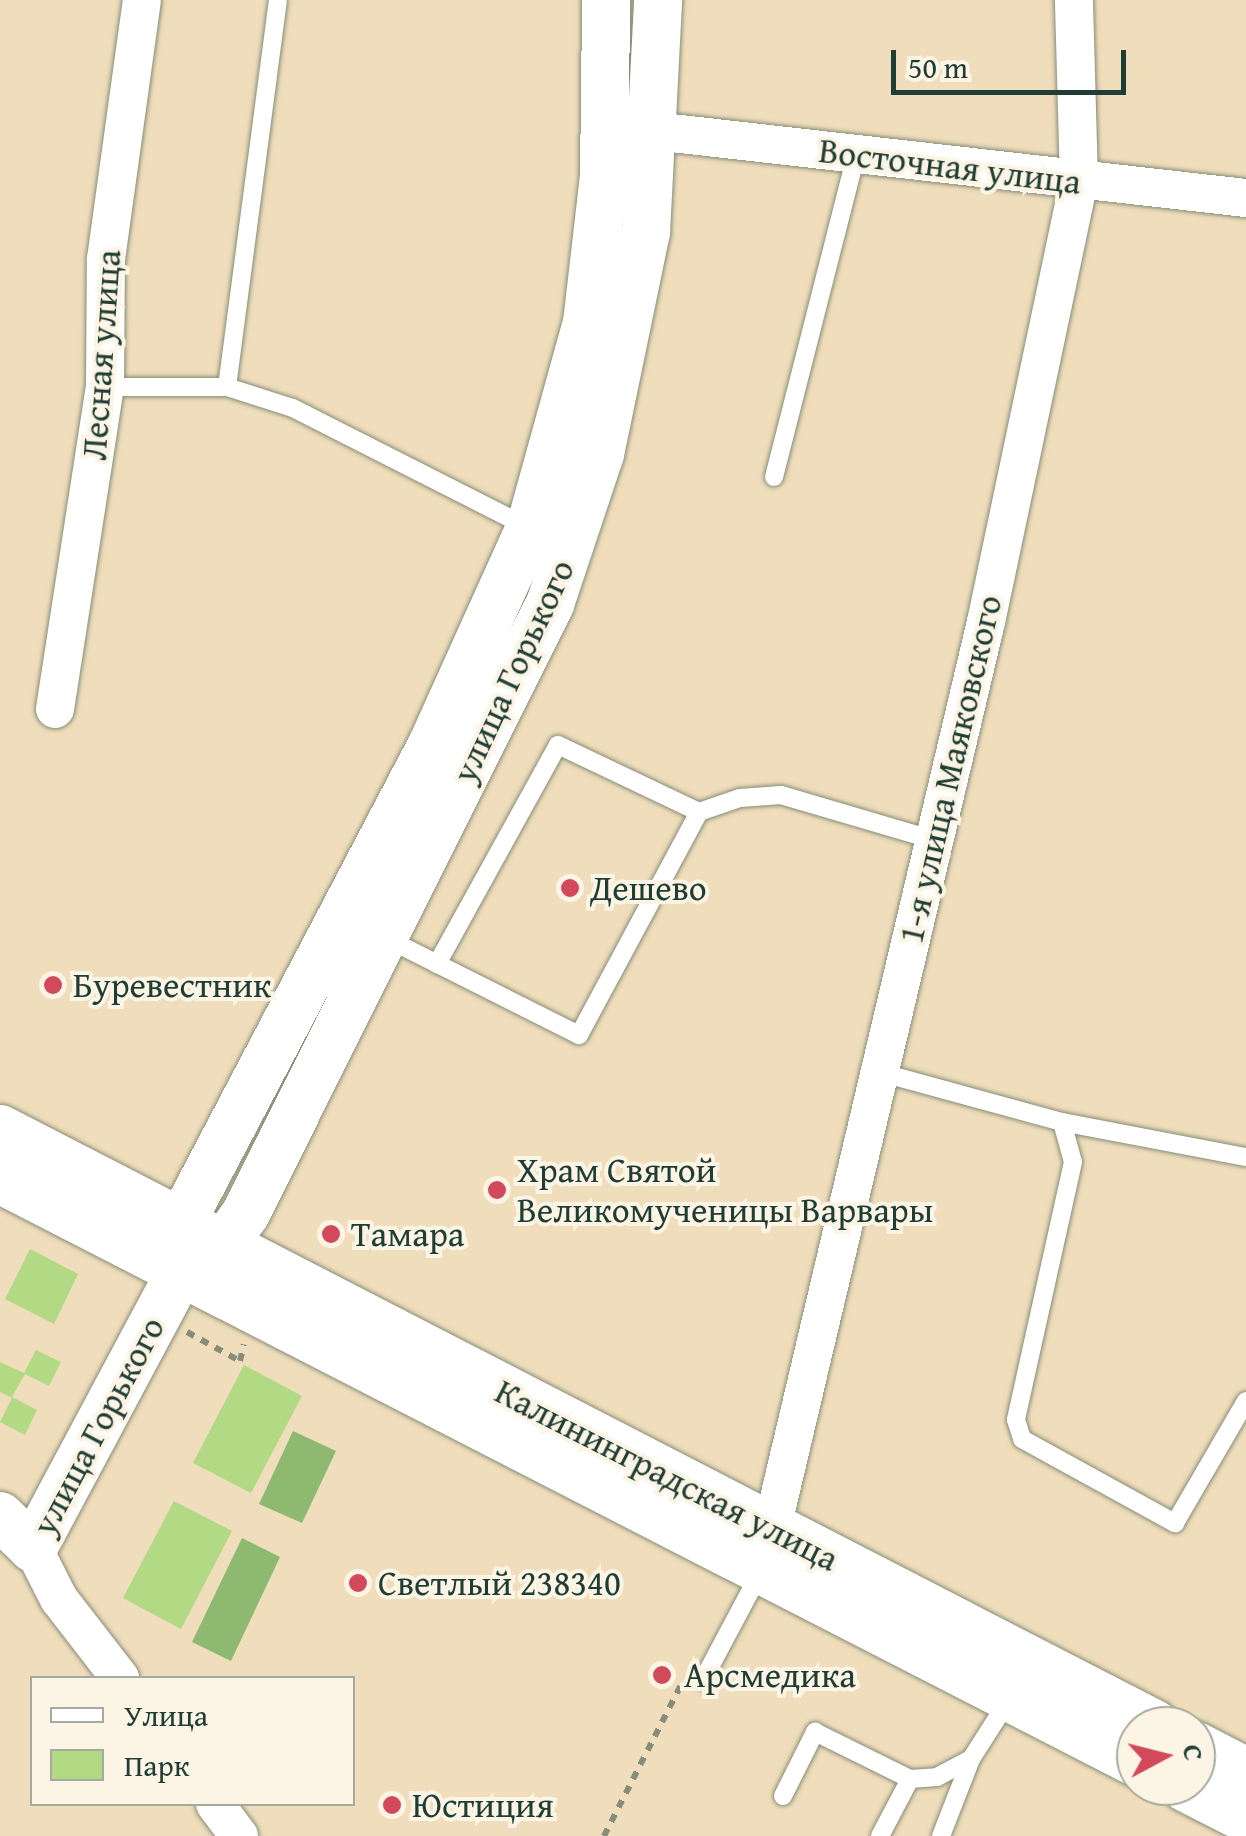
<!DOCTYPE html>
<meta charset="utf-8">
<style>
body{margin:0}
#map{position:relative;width:1246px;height:1836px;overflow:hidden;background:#efddbb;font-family:"Gentium Book Plus",serif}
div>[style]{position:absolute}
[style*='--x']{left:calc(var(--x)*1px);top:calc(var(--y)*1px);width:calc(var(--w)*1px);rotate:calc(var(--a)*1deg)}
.green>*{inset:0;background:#b2d983}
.forest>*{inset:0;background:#8db971}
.path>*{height:6px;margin-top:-3px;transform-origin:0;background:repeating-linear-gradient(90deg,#878d78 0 8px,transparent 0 16px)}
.roads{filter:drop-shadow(0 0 2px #878d78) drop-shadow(0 0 2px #878d78)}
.service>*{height:18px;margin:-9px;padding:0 9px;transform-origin:9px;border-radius:9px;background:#fff}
.minor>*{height:38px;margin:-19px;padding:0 19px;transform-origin:19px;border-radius:19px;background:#fff}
.tertiary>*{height:48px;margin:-24px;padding:0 24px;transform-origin:24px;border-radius:24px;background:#fff}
.secondary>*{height:52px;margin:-26px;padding:0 26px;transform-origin:26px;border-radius:26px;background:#fff}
.dots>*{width:28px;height:28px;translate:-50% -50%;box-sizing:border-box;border:5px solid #fcf5e5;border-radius:50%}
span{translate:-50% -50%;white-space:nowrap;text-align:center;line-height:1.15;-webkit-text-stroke:8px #fcf5e5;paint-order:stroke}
.street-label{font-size:35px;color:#1f3d34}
.poi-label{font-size:35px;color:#1f3d34}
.left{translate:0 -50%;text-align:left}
.legend{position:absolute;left:30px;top:1676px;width:325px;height:130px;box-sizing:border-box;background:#fcf5e5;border:2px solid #a4ab9e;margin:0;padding:12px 18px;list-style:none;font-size:30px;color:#1f3d34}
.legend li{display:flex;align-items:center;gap:20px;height:50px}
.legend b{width:50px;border:2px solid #a4ab9e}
.north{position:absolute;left:1116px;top:1706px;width:100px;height:100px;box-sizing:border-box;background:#fcf5e5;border:2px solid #a4ab9e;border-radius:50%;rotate:83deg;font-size:28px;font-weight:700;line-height:40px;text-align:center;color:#1f3d34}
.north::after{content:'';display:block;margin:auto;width:35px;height:45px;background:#d1495b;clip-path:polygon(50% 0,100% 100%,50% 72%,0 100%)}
.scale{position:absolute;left:891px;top:50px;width:235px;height:45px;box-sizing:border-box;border:5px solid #1f3d34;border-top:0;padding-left:12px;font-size:30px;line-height:35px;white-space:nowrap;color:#1f3d34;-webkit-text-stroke:8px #fcf5e5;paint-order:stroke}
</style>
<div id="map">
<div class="green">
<i style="clip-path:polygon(30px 1249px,78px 1274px,54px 1324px,5px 1299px)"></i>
<i style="clip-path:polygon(36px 1350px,61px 1362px,49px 1386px,25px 1374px,12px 1397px,37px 1410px,25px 1435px,0 1422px,12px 1398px,0 1392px,0 1362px,24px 1373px)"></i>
<i style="clip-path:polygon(244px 1365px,302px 1396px,251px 1493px,193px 1463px)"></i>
<i style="clip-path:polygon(174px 1501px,232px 1531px,181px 1629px,123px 1598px)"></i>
</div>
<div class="forest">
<i style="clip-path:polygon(293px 1431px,336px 1451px,302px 1523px,259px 1504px)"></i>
<i style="clip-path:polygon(242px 1538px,280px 1557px,231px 1661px,192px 1642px)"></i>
</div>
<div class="path">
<i style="--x:187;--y:1332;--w:60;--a:28.7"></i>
<i style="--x:240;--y:1361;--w:17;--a:-77"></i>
<i style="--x:604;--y:1836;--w:169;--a:-63"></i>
</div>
<div class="roads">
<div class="service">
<i style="--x:105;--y:387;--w:122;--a:0"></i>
<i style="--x:227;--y:387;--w:69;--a:17.7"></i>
<i style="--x:293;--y:408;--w:266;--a:26.9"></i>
<i style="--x:227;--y:387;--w:389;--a:-82.5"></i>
<i style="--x:774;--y:477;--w:332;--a:-75.7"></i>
<i style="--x:384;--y:937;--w:218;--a:26.7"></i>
<i style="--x:579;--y:1035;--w:253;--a:-61.7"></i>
<i style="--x:699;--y:812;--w:43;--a:-18.9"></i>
<i style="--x:740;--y:798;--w:41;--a:-4.2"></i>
<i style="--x:781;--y:795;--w:159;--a:16.4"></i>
<i style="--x:437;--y:964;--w:250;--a:-61.1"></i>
<i style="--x:558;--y:745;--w:156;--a:25.4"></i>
<i style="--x:879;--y:1072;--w:190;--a:15.3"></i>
<i style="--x:1062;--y:1122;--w:41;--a:74.6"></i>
<i style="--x:1073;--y:1162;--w:264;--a:102.5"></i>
<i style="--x:1016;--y:1420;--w:20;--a:72"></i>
<i style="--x:1022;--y:1439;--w:175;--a:28.8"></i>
<i style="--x:1175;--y:1523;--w:141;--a:-59.8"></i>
<i style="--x:1062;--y:1122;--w:187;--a:10.8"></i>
<i style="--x:703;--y:1680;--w:123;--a:-62"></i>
<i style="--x:783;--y:1796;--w:72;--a:-63.4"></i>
<i style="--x:815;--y:1732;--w:106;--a:26.3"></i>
<i style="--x:910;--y:1779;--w:27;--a:-4"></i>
<i style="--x:937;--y:1777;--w:38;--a:-28"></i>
<i style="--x:880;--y:1836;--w:64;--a:-62.2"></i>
<i style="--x:941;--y:1836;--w:83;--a:-68.7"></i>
<i style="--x:971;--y:1759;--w:69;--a:-57.5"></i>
</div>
<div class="minor">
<i style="--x:654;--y:131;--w:596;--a:6.46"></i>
<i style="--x:55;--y:709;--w:326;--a:-81.2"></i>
<i style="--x:105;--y:387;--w:128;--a:-89.6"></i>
<i style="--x:106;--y:259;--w:261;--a:-82.1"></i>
<i style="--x:33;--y:1548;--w:57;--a:63"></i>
<i style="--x:59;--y:1599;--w:100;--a:52.3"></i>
<i style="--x:767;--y:1549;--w:953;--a:-76.71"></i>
<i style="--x:986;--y:622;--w:450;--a:-78.1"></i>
<i style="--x:1079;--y:182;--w:182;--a:-91.6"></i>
<i style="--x:215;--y:1804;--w:40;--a:53"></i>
</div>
<div class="tertiary">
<i style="--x:181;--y:1223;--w:540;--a:-62.3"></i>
<i style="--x:432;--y:745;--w:238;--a:-65.7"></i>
<i style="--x:530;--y:528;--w:213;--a:-74.5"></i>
<i style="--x:587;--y:323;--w:148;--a:-83.4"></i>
<i style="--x:604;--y:176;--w:176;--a:-89.3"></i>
<i style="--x:0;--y:1516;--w:46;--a:44.1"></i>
<i style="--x:33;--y:1548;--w:314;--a:-61.9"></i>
<i style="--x:181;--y:1271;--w:49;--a:-31.8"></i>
<i style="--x:223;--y:1245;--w:39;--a:-54"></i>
<i style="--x:246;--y:1213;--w:681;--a:-63.47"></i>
<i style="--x:550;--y:604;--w:158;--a:-71.6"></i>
<i style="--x:600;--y:454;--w:227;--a:-78.3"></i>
<i style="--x:646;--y:232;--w:232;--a:-87"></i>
</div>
<div class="secondary">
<i style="--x:0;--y:1131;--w:1298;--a:27.28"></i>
<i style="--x:0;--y:1177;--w:1277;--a:27.17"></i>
<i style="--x:1196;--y:1748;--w:56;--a:27.5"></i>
<i style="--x:1187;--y:1786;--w:66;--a:27"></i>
</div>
</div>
<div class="dots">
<i style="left:570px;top:888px;background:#d1495b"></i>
<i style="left:53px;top:985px;background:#d1495b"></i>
<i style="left:497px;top:1190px;background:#d1495b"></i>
<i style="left:331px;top:1234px;background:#d1495b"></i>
<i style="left:358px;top:1583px;background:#d1495b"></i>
<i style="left:662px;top:1675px;background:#d1495b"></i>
<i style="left:392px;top:1805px;background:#d1495b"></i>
</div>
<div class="street-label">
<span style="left:950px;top:166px;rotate:7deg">Восточная улица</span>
<span style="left:101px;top:355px;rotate:-86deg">Лесная улица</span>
<span style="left:513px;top:671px;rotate:-65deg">улица Горького</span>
<span style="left:950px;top:769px;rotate:-77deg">1-я улица Маяковского</span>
<span style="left:98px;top:1426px;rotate:-62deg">улица Горького</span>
<span style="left:667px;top:1475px;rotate:27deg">Калининградская улица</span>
</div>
<div class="poi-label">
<span class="left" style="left:590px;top:888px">Дешево</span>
<span class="left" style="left:73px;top:985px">Буревестник</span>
<span class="left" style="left:517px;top:1190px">Храм Святой<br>Великомученицы Варвары</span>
<span class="left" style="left:351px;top:1234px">Тамара</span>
<span class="left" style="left:378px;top:1583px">Светлый 238340</span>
<span class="left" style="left:684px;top:1675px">Арсмедика</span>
<span class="left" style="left:412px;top:1805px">Юстиция</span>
</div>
<ul class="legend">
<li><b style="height:12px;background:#fff"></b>Улица</li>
<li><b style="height:28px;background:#b2d983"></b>Парк</li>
</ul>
<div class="north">С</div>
<div class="scale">50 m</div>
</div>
